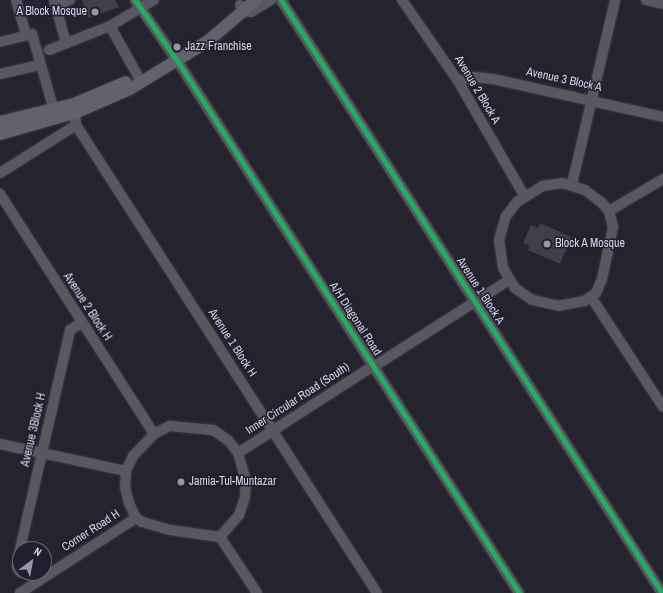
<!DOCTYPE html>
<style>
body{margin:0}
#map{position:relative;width:663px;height:593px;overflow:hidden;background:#24232e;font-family:"Archivo Narrow",sans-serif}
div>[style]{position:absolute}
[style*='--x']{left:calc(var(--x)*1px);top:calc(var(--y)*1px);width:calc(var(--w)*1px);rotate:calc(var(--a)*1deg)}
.building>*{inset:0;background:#41404a}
.roads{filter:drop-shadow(0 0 1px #3e3d46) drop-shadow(0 0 1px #3e3d46)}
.minor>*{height:10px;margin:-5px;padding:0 5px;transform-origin:5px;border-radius:5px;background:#595861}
.major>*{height:12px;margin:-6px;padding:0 6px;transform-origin:6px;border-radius:6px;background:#62626e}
.cycleway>*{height:5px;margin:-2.5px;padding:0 2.5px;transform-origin:2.5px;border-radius:2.5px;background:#26ab63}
.dots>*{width:11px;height:11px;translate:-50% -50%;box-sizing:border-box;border:2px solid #201f32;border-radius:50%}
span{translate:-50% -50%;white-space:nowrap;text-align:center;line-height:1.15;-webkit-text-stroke:3px #201f32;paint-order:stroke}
.poi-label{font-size:12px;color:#d5d5e2}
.right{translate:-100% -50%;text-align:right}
.left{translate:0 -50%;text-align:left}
.street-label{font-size:12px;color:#d5d5e2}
.north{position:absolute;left:12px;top:541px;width:40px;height:40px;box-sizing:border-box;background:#201f32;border:1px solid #686878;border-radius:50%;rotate:32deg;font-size:11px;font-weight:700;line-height:16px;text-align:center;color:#d5d5e2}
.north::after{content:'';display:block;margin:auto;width:14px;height:18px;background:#9797a3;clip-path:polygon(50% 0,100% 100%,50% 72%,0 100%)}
</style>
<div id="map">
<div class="building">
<i style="clip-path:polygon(82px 0,115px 0,119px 7px,88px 18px)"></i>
<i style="clip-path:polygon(540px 223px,571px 237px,560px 264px,528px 250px,530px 246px,523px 243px,531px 225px,538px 228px)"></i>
</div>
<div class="roads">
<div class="minor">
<i style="--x:16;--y:0;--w:37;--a:74"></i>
<i style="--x:54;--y:0;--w:45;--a:74.4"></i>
<i style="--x:135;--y:0;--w:75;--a:55.3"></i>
<i style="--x:178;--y:62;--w:631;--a:57.29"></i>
<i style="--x:281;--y:0;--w:705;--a:57.28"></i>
<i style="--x:402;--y:0;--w:98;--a:55.3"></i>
<i style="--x:458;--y:81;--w:134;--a:60"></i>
<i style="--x:646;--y:0;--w:17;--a:13"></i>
<i style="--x:56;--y:5;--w:15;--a:-20"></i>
<i style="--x:240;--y:5;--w:8;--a:50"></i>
<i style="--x:245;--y:11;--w:6;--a:9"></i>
<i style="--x:251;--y:12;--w:23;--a:-31"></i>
<i style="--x:110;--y:26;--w:57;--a:60.8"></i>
<i style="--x:0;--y:42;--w:33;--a:-14"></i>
<i style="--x:32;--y:34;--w:79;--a:73.9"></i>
<i style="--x:49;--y:50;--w:66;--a:-21.5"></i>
<i style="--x:110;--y:26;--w:51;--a:-30.6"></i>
<i style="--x:0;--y:74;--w:41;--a:-12.7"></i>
<i style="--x:458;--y:81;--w:16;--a:-14"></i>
<i style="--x:474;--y:77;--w:19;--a:6"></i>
<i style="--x:493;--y:79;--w:174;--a:12.6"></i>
<i style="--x:74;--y:106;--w:19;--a:84"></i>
<i style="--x:76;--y:125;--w:556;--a:57.25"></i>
<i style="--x:0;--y:173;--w:90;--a:-32.3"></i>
<i style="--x:562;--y:183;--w:24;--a:17"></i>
<i style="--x:585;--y:190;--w:21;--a:37"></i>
<i style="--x:602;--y:203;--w:11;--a:49"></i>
<i style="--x:609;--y:211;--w:16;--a:76"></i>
<i style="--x:613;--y:227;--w:53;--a:101.9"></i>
<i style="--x:602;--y:279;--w:15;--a:113"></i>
<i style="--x:596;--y:293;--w:14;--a:146"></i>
<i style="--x:584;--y:301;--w:25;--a:169"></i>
<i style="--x:559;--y:306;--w:28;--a:-167"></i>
<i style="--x:532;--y:300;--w:21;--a:-145"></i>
<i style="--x:515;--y:288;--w:23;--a:-121"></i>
<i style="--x:503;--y:268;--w:28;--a:-98"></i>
<i style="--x:499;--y:240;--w:25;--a:-74"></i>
<i style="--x:506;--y:216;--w:18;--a:-52"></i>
<i style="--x:517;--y:202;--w:31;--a:-32"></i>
<i style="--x:543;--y:186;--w:19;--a:-9"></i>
<i style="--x:572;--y:184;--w:189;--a:-76.8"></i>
<i style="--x:0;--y:194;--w:285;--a:57.3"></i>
<i style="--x:609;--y:211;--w:63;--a:-30.7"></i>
<i style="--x:591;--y:297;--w:131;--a:56.8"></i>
<i style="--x:373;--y:367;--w:161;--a:-32.6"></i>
<i style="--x:170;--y:426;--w:43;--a:5.3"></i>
<i style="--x:213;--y:430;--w:18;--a:34"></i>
<i style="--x:228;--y:440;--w:16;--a:52"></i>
<i style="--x:238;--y:453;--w:29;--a:74"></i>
<i style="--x:246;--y:481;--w:16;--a:94"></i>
<i style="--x:245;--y:497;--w:19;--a:108"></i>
<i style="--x:239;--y:515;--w:29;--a:131"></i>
<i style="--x:220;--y:537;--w:50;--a:-172"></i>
<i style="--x:170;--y:530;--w:29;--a:-164"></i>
<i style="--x:142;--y:522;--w:7;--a:-146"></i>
<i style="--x:136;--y:518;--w:17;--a:-115"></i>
<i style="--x:129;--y:503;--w:16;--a:-104"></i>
<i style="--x:125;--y:487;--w:16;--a:-86"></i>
<i style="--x:126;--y:471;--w:17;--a:-65"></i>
<i style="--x:133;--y:456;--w:30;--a:-46"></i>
<i style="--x:154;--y:434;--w:18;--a:-27"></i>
<i style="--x:0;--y:444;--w:129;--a:12.1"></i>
<i style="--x:238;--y:453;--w:161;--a:-32.8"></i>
<i style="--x:220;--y:537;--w:67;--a:56.5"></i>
<i style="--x:20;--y:549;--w:225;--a:-77.1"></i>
<i style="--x:70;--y:330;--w:13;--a:-32"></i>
<i style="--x:20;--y:550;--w:17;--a:100"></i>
<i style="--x:17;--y:567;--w:6;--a:59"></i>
<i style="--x:20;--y:593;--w:138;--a:-32.9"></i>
</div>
<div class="major">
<i style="--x:0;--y:122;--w:76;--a:-13.7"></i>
<i style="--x:74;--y:104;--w:56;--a:-22.9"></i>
<i style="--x:0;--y:134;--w:80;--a:-15.9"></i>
<i style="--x:77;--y:112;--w:58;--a:-23.5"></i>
<i style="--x:130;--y:89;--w:92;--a:-31.6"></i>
<i style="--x:208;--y:41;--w:63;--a:-40.5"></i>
</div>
</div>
<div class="cycleway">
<i style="--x:135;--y:0;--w:75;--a:55.3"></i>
<i style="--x:178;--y:62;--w:631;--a:57.29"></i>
<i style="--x:281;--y:0;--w:705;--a:57.28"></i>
</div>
<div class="dots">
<i style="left:95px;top:12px;background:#9797a3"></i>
<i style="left:177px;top:47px;background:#9797a3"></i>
<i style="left:547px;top:244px;background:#9797a3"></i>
<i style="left:181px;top:482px;background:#9797a3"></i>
</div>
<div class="poi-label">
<span class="right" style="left:87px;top:12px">A Block Mosque</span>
<span class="left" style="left:185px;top:47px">Jazz Franchise</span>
<span class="left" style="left:555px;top:244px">Block A Mosque</span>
<span class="left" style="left:189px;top:482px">Jamia-Tul-Muntazar</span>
</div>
<div class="street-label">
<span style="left:564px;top:80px;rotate:12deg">Avenue 3 Block A</span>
<span style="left:477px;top:90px;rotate:59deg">Avenue 2 Block A</span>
<span style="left:480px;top:291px;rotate:57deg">Avenue 1 Block A</span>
<span style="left:87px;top:307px;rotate:57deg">Avenue 2 Block H</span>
<span style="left:355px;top:319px;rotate:57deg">A/H Diagonal Road</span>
<span style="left:232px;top:343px;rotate:57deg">Avenue 1 Block H</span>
<span style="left:298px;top:399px;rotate:-33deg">Inner Circular Road (South)</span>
<span style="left:34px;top:430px;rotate:-77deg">Avenue 3Block H</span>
<span style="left:91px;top:531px;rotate:-33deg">Corner Road H</span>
</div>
<div class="north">N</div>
</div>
